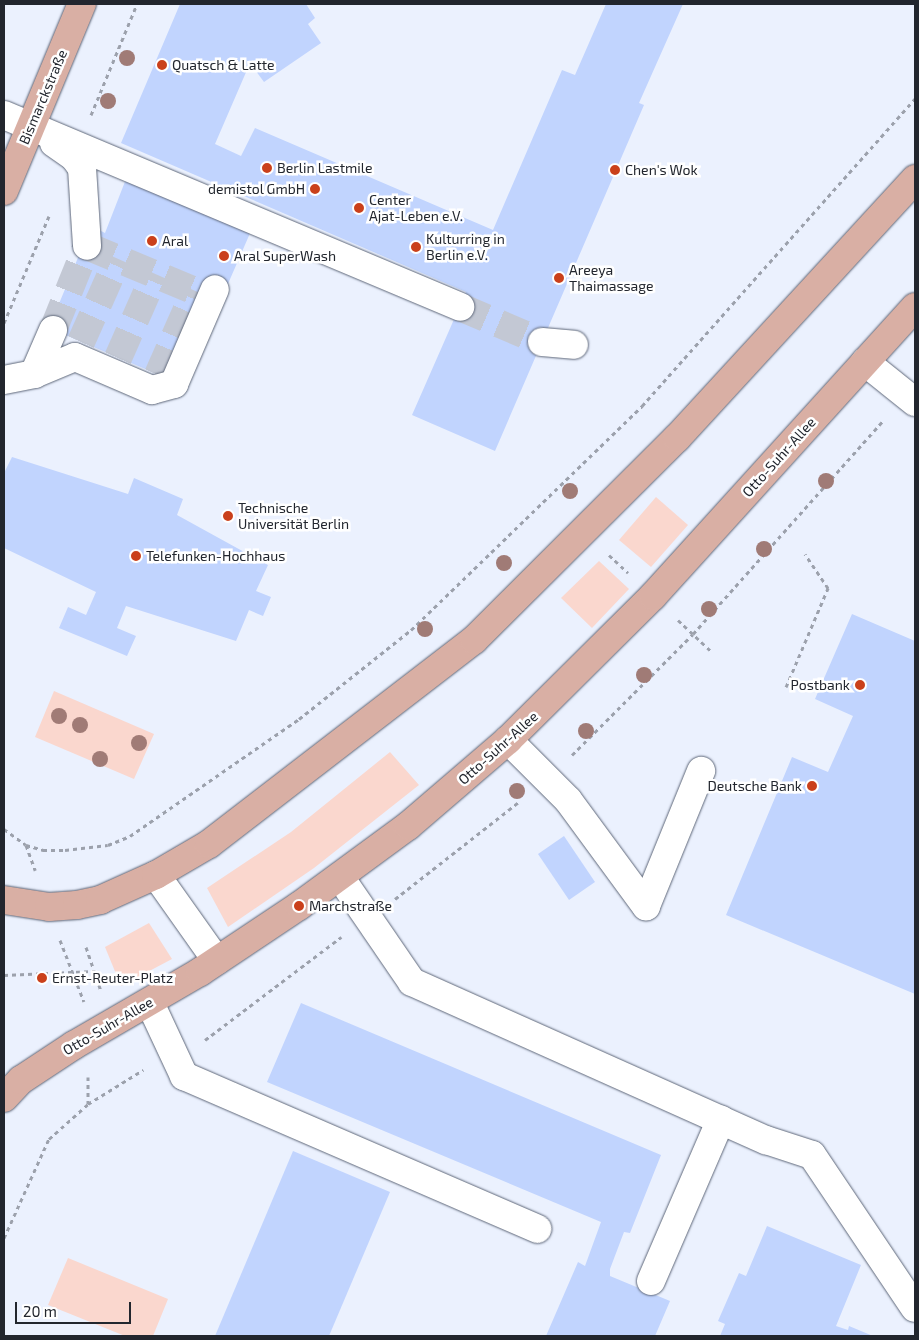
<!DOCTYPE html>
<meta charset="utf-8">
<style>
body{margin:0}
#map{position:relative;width:919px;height:1340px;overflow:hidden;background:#ebf1fe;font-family:"Exo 2",sans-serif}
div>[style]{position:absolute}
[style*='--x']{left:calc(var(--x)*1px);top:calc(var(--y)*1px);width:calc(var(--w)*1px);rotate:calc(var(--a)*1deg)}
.green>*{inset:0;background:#fad7ce}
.building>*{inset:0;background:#c1d4fe}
.minor-tunnel>*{height:28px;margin-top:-14px;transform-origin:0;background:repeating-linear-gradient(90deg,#c3c8d4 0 28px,transparent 0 42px)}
.path>*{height:3px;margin-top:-1.5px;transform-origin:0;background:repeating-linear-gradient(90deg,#9ca1ac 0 4px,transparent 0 8px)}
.roads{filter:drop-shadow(0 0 1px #5e6779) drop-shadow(0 0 1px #5e6779)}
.minor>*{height:28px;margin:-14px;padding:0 14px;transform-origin:14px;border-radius:14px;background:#fff}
.major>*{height:28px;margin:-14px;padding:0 14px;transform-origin:14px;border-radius:14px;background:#d9afa4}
.trees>*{width:16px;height:16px;margin:-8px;border-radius:50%;background:#a07b76}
.dots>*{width:14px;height:14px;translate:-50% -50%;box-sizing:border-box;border:2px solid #fff;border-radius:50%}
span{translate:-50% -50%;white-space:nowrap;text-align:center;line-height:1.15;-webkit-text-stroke:5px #fff;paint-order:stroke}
.poi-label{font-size:14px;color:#22262e}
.left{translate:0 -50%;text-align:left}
.right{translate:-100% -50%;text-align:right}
.street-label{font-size:14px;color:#22262e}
.frame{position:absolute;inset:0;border:5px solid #22262e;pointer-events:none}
.scale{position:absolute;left:15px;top:1302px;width:116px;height:22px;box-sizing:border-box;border:2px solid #22262e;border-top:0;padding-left:6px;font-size:15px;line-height:18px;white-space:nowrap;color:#22262e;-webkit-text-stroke:4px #fff;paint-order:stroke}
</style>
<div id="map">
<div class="green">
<i style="clip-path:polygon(656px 497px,688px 525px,651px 567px,619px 540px)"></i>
<i style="clip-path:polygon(599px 561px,629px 589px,592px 628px,561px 598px)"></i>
<i style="clip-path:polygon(54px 691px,154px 734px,134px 779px,35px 737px)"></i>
<i style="clip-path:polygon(390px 752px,419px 785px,314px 868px,228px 927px,207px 888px,291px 832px)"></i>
<i style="clip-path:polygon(149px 923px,172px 959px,121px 986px,105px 947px)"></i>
<i style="clip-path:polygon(68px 1258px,168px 1299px,153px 1336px,125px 1336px,48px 1305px)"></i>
</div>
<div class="building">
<i style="clip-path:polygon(180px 4px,306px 4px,315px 18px,308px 24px,321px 43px,264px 82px,250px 63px,215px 144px,241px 156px,255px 128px,493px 230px,562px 70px,575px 75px,606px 4px,683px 4px,639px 103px,644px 105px,495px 451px,412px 415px,466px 292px,121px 143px)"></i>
<i style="clip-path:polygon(126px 179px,251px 231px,224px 293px,164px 377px,49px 328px,91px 226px,105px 233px)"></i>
<i style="clip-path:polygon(12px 457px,128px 494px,134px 478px,183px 499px,177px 515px,268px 565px,256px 591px,271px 597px,263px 616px,249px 610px,236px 641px,126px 606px,117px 628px,136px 636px,127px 656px,59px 628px,68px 607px,86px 615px,96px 592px,4px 548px,4px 473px)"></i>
<i style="clip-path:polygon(852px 614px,915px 641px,915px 994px,726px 915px,792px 757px,828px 772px,853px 716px,815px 699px)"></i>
<i style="clip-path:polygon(564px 836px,595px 882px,569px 900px,538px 854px)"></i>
<i style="clip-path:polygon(301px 1003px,661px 1155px,630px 1233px,624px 1232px,610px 1269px,610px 1276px,670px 1301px,655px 1336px,546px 1336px,578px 1262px,585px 1266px,601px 1222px,267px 1082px)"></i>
<i style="clip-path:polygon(293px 1151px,390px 1192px,329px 1336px,215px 1336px)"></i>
<i style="clip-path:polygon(767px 1226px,861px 1265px,836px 1326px,848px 1330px,849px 1326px,873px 1336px,720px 1336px,725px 1324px,718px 1321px,739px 1273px,746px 1276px)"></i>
</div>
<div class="minor-tunnel">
<i style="--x:460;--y:307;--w:89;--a:23.1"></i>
<i style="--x:53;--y:330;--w:91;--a:-68"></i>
<i style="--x:87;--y:246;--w:122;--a:22.6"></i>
<i style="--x:81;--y:342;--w:91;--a:-66"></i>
<i style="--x:118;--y:358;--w:92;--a:-66.2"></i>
<i style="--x:158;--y:375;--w:92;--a:-66.2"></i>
</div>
<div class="path">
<i style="--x:91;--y:115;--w:120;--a:-67.5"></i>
<i style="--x:4;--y:323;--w:116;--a:-67.2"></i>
<i style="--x:609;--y:555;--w:26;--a:43"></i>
<i style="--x:678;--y:620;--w:47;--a:43.3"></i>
<i style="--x:786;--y:687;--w:108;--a:-67"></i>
<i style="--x:828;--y:588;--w:41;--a:-124.1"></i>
<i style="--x:572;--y:755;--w:171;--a:-45"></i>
<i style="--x:693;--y:634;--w:287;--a:-48.3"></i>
<i style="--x:4;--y:829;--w:27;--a:36"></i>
<i style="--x:26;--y:845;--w:27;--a:70"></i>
<i style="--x:26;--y:845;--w:18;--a:16"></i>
<i style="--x:43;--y:850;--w:22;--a:0"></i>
<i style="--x:65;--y:850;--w:43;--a:-6.6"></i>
<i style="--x:108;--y:845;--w:24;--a:-22"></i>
<i style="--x:130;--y:836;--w:206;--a:-34.7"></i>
<i style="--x:299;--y:719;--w:143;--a:-38.5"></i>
<i style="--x:411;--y:630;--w:322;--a:-44.1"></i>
<i style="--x:642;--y:406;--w:411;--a:-48.4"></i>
<i style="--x:395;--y:899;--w:159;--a:-38.1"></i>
<i style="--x:60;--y:940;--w:66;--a:68.8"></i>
<i style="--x:86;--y:947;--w:46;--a:71.2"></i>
<i style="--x:4;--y:975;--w:91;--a:-2.5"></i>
<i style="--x:205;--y:1040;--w:171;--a:-37.1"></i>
<i style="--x:88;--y:1077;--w:27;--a:90"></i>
<i style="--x:4;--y:1238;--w:109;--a:-65.6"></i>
<i style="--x:49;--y:1139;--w:52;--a:-41.9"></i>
<i style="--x:88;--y:1104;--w:65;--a:-31.7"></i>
</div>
<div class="roads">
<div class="minor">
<i style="--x:4;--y:115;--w:495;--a:22.8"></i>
<i style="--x:54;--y:143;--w:24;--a:35"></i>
<i style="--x:74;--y:157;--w:14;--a:54"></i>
<i style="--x:82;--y:168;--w:78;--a:86.3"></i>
<i style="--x:542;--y:342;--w:32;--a:5"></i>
<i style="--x:865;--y:362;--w:64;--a:38.7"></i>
<i style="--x:34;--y:374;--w:44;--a:-22.5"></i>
<i style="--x:75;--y:357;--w:84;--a:23.2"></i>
<i style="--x:152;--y:390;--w:23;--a:-15"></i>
<i style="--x:174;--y:384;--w:103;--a:-66.7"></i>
<i style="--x:4;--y:380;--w:31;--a:-11"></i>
<i style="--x:34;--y:374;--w:48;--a:-66.6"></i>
<i style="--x:508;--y:740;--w:85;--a:45"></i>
<i style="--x:568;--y:800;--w:132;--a:53.7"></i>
<i style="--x:156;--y:875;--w:105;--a:54.7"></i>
<i style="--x:340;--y:877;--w:127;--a:55.6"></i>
<i style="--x:412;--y:982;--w:388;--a:24.1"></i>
<i style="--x:766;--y:1140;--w:48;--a:18.1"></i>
<i style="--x:812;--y:1155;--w:184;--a:56.1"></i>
<i style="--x:646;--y:906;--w:146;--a:-67.8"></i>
<i style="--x:150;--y:1003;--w:81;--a:65"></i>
<i style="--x:184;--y:1076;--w:385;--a:23.4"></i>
<i style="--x:651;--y:1281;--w:176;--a:-66.6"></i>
</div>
<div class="major">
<i style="--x:4;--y:191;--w:203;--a:-67.4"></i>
<i style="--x:4;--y:900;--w:46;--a:8.8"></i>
<i style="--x:49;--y:907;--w:28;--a:-4"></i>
<i style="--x:77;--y:905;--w:24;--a:-12"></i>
<i style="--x:100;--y:900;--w:61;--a:-24.1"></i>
<i style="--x:156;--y:875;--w:61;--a:-30.3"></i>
<i style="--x:209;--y:844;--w:334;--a:-37.6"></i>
<i style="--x:474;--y:640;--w:286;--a:-44.9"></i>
<i style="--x:677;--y:438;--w:352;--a:-47.4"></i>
<i style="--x:4;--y:1098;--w:25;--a:-47"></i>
<i style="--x:21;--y:1080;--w:64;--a:-33.4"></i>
<i style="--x:74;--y:1045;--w:146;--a:-30.1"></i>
<i style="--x:200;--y:972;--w:119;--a:-33.7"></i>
<i style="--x:299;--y:906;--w:135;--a:-36.3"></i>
<i style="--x:408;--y:826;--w:132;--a:-40.7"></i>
<i style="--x:508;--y:740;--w:204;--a:-44.8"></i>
<i style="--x:653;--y:596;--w:390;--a:-47.8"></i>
</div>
</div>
<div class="trees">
<i style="left:127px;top:58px"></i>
<i style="left:108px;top:101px"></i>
<i style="left:826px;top:481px"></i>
<i style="left:570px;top:491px"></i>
<i style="left:764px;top:549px"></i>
<i style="left:504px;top:563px"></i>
<i style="left:709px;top:609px"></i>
<i style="left:425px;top:629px"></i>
<i style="left:644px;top:675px"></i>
<i style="left:59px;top:716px"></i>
<i style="left:80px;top:725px"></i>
<i style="left:586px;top:731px"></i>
<i style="left:139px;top:743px"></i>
<i style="left:100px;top:759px"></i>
<i style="left:517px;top:791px"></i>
</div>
<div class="dots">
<i style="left:162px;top:65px;background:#ca401b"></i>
<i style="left:267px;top:168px;background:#ca401b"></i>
<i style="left:615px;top:170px;background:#ca401b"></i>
<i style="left:315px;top:189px;background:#ca401b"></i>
<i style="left:359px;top:208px;background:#ca401b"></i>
<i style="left:152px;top:241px;background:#ca401b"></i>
<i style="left:416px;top:247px;background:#ca401b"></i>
<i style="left:224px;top:256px;background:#ca401b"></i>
<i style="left:559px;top:278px;background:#ca401b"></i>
<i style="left:228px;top:516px;background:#ca401b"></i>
<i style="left:136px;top:556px;background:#ca401b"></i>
<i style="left:860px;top:685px;background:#ca401b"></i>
<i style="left:812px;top:786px;background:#ca401b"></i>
<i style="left:299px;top:906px;background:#ca401b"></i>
<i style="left:42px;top:978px;background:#ca401b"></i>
</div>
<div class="poi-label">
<span class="left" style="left:172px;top:65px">Quatsch &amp; Latte</span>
<span class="left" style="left:277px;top:168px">Berlin Lastmile</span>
<span class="left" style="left:625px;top:170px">Chen's Wok</span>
<span class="right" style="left:305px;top:189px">demistol GmbH</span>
<span class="left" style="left:369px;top:208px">Center<br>Ajat-Leben e.V.</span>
<span class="left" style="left:426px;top:247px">Kulturring in<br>Berlin e.V.</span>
<span class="left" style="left:162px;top:241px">Aral</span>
<span class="left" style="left:234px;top:256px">Aral SuperWash</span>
<span class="left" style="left:569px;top:278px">Areeya<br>Thaimassage</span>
<span class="left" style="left:238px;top:516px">Technische<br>Universität Berlin</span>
<span class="left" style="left:146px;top:556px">Telefunken-Hochhaus</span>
<span class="right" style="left:850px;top:685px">Postbank</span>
<span class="right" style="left:802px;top:786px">Deutsche Bank</span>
<span class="left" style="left:309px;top:906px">Marchstraße</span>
<span class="left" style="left:52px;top:978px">Ernst-Reuter-Platz</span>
</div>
<div class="street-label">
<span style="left:43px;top:97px;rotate:-67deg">Bismarckstraße</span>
<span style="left:779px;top:457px;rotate:-48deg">Otto-Suhr-Allee</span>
<span style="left:498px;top:748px;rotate:-42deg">Otto-Suhr-Allee</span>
<span style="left:108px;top:1026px;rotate:-30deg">Otto-Suhr-Allee</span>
</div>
<div class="frame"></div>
<div class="scale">20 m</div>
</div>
